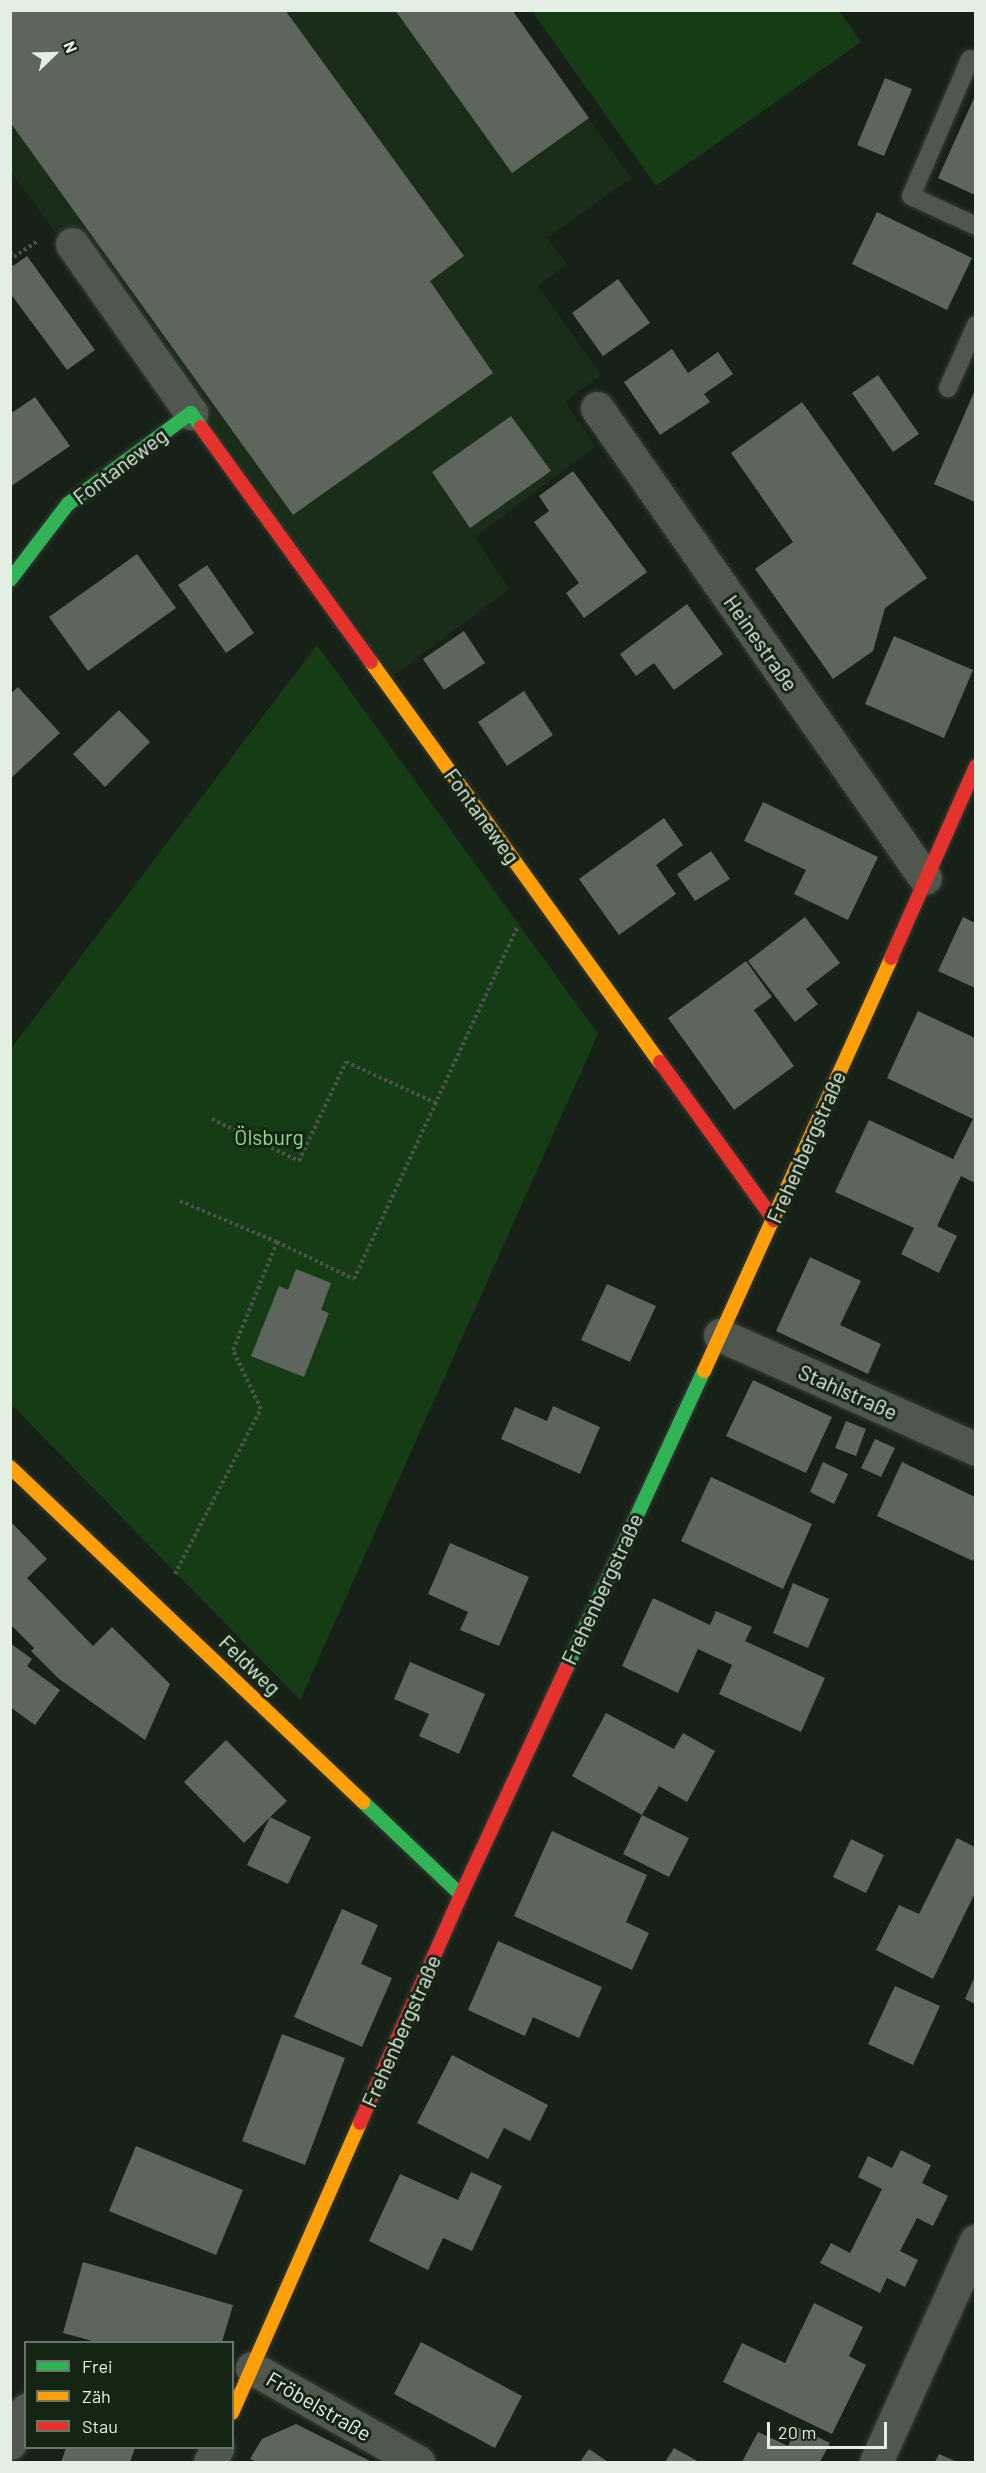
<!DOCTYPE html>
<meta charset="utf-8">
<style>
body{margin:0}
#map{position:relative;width:986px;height:2473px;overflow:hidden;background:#182118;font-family:Barlow,sans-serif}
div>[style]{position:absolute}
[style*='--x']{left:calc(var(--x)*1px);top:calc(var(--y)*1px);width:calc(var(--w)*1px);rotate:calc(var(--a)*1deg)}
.built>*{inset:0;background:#1a2d19}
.green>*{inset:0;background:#163c16}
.building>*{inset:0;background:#5d655d}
.path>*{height:4px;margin-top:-2px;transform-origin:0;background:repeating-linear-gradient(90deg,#4c514c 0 3px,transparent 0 6px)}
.roads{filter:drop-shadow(0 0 2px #353b34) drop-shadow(0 0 2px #353b34)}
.lane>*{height:18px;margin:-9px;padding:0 9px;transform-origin:9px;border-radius:9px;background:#50574e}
.street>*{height:33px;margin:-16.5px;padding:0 16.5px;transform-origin:16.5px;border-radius:16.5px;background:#50574e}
.fast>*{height:14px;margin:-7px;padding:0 7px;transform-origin:7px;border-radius:7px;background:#30b455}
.slow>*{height:14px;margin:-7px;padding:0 7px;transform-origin:7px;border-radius:7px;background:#ff9f0a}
.jam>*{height:14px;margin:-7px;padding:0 7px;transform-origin:7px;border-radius:7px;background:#e5322d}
span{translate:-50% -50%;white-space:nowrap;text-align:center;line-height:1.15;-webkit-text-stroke:6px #152514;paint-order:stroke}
.street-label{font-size:21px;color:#e4efe3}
.park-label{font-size:21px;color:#93d58f}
.frame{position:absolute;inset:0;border:12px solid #e4efe3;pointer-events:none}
.legend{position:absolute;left:24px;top:2341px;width:210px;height:108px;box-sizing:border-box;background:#152514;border:2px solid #687667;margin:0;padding:8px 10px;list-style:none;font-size:18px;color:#e4efe3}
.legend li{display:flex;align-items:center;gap:12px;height:30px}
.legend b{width:30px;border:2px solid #687667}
.north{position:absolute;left:24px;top:24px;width:60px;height:60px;-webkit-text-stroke:4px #152514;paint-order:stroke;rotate:67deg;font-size:16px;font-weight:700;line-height:24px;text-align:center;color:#e4efe3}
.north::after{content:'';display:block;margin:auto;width:21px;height:27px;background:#e4efe3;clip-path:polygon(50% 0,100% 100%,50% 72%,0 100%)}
.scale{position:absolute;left:767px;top:2422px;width:120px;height:27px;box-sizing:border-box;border:3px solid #e4efe3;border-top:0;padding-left:8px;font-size:18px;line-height:21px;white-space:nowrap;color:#e4efe3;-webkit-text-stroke:4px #152514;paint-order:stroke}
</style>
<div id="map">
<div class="built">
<i style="clip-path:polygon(10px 11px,512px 11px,631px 178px,547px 238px,567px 264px,538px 286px,601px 375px,565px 402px,596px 446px,475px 537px,509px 589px,385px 682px,11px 172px)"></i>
</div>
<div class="green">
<i style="clip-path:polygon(532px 11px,839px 11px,861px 42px,656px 186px)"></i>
<i style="clip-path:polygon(317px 645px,598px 1034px,300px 1700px,11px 1404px,10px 1050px)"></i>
</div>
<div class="building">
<i style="clip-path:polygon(10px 10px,285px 10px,464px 256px,430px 281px,493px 373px,293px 515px,10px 122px)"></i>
<i style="clip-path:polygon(395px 10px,512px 10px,589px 118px,512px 173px)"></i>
<i style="clip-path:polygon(885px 78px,912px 89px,884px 156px,857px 145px)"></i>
<i style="clip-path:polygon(975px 96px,975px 195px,938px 178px)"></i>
<i style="clip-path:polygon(877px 212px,972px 258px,947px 310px,852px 264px)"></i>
<i style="clip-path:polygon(27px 256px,95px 350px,67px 370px,10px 293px,10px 263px,13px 266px)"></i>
<i style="clip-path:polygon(618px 279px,650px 323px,603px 356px,572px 313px)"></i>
<i style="clip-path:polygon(672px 349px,688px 373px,718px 352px,733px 374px,704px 394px,710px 402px,660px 435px,624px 382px)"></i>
<i style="clip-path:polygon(878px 375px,919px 434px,893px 452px,852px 393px)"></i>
<i style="clip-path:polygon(975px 390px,975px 502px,934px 484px)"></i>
<i style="clip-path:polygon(35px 397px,70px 446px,10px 487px,10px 414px)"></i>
<i style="clip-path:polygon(802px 402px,927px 578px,885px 608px,873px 651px,833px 679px,755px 569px,793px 542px,731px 453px)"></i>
<i style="clip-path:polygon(511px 416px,551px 471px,470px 528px,432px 472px)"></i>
<i style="clip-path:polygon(573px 471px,647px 572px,584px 618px,566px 593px,579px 583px,534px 522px,549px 511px,539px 496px)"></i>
<i style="clip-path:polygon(137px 554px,176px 608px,88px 671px,49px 617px)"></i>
<i style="clip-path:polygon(207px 565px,254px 633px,226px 653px,178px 585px)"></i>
<i style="clip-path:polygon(687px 604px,723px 654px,674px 690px,654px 663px,636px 676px,620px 654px)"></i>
<i style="clip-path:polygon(464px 631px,485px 663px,444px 690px,423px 659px)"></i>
<i style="clip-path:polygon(894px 636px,973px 670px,944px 738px,865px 704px)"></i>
<i style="clip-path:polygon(18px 687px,60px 733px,10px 779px,10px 694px)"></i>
<i style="clip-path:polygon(524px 691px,553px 735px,507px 766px,478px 722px)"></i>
<i style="clip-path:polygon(119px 710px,150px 742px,105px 787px,73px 754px)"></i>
<i style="clip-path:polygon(763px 802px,878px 857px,848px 920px,794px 894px,806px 870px,744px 841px)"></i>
<i style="clip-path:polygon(664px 818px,683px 845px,656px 865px,676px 894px,619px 935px,579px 879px)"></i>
<i style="clip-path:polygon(711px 851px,730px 879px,695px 901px,677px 874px)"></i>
<i style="clip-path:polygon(805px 917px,840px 963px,806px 989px,818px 1004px,795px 1022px,748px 961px)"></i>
<i style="clip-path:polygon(963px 917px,975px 923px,975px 988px,938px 971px)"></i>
<i style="clip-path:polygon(746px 961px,772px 997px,754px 1010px,794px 1066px,734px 1110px,668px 1018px)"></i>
<i style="clip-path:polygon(918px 1011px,975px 1038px,975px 1183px,961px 1176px,937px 1226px,957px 1236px,939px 1273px,901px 1254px,914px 1228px,835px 1192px,869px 1120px,953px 1159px,973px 1119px,887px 1078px)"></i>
<i style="clip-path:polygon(810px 1257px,861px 1281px,840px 1325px,881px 1344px,868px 1374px,776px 1331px)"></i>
<i style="clip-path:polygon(296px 1269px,331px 1283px,321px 1310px,329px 1313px,304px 1377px,251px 1356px,279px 1286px,288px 1290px)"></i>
<i style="clip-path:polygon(607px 1284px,656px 1306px,630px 1362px,581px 1340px)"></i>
<i style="clip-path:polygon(753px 1380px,832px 1417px,806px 1473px,726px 1436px)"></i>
<i style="clip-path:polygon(553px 1406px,600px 1427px,580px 1474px,501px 1439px,515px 1407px,547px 1421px)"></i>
<i style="clip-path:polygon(846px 1421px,866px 1429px,856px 1456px,835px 1448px)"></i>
<i style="clip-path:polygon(875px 1439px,895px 1448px,881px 1477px,861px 1468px)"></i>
<i style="clip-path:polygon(823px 1462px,848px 1474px,834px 1504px,810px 1492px)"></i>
<i style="clip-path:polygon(902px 1462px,975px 1497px,975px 1556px,973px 1561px,877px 1516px)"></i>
<i style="clip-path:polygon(711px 1477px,812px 1524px,783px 1589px,681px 1541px)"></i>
<i style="clip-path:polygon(10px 1521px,47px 1559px,27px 1578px,93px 1646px,112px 1627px,170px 1684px,145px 1740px,59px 1679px,31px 1651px,34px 1648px,10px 1624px)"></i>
<i style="clip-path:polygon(450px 1543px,529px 1577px,499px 1646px,460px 1630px,468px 1612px,428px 1594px)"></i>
<i style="clip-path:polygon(793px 1583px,829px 1599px,808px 1648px,773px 1633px)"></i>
<i style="clip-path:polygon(653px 1598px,710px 1625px,716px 1611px,752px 1627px,745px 1641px,825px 1678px,801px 1732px,719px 1694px,732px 1665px,698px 1649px,678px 1693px,622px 1666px)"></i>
<i style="clip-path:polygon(10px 1643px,32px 1659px,27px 1666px,60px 1690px,35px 1725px,10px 1707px)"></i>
<i style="clip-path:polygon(410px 1662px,485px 1694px,459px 1754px,419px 1736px,429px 1714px,394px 1699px)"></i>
<i style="clip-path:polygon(606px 1713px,674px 1749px,683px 1733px,715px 1751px,687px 1802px,659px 1786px,642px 1815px,572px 1776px)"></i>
<i style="clip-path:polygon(226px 1740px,287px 1801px,270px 1817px,311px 1837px,288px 1884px,247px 1865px,270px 1817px,244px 1843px,184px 1782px)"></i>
<i style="clip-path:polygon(642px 1815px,689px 1838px,669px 1877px,623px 1854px)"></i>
<i style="clip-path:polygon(552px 1831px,647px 1875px,626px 1922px,649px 1933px,632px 1970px,514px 1916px)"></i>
<i style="clip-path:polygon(957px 1838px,975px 1847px,975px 1893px,933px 1979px,876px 1950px,899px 1905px,919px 1914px)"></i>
<i style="clip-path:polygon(851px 1839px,884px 1855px,866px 1893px,833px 1877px)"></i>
<i style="clip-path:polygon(342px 1909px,378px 1925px,361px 1964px,392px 1978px,362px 2047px,294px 2017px)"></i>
<i style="clip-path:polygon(498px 1941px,602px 1987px,579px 2038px,533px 2017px,525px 2036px,468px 2010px)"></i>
<i style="clip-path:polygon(975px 1976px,975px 2004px,965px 1999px)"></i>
<i style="clip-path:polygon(895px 1986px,940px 2006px,913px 2065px,868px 2044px)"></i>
<i style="clip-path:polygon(282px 2034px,345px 2058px,305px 2165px,242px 2141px)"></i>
<i style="clip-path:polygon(452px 2055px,548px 2105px,530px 2141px,504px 2128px,488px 2159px,417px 2123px)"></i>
<i style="clip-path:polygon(136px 2146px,243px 2190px,216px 2255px,109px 2211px)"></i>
<i style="clip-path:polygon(901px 2150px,931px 2165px,922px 2183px,948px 2196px,933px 2226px,917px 2218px,900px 2251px,918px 2260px,905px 2287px,887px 2278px,880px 2293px,820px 2263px,831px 2243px,850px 2253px,882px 2189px,858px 2177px,868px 2156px,892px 2168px)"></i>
<i style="clip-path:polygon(471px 2172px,502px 2186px,472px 2251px,443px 2238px,428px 2270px,369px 2241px,400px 2174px,458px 2200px)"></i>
<i style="clip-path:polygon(83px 2262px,233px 2305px,222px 2342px,96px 2342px,63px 2333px)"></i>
<i style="clip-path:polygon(814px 2303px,863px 2327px,849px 2356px,866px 2365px,832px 2434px,723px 2382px,742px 2343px,785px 2363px)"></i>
<i style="clip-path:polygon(421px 2342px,522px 2396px,495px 2448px,394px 2394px)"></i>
<i style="clip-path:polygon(296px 2424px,372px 2462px,257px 2462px,250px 2459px,262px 2439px)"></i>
<i style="clip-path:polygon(797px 2427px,830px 2443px,820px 2462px,742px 2462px,758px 2432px,788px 2446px)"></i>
<i style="clip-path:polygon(66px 2448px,135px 2448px,130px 2462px,61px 2462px)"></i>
<i style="clip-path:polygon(674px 2448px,699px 2462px,665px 2462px)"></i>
<i style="clip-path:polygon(589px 2449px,608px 2462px,580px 2462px)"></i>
<i style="clip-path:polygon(939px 2454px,957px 2462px,935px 2462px)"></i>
</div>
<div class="path">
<i style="--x:10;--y:252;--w:6;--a:51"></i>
<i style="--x:14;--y:257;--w:27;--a:-34"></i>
<i style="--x:212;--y:1119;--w:97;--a:25.8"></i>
<i style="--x:299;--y:1161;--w:110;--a:-64.6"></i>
<i style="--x:346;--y:1062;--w:99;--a:24.5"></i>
<i style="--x:180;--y:1201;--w:105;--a:22.9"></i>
<i style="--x:175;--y:1574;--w:186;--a:-62.5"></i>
<i style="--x:261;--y:1409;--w:65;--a:-115.4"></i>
<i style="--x:233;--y:1350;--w:117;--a:-67.8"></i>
<i style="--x:277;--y:1242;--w:85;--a:25.7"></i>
<i style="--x:354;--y:1279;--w:387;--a:-65.1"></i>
</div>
<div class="roads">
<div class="lane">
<i style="--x:970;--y:59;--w:149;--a:113.3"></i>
<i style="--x:911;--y:196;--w:72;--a:24.8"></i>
<i style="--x:948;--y:388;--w:69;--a:-66"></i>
</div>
<div class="street">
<i style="--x:72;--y:244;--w:207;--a:54.8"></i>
<i style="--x:597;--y:408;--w:573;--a:55.09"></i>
<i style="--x:720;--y:1335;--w:280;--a:24"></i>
<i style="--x:252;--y:2368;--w:191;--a:29.5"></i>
<i style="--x:10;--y:2443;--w:37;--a:-64"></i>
<i style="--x:210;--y:2462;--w:16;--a:-63"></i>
<i style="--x:876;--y:2462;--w:243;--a:-65.7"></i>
</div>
<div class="fast">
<i style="--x:10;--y:580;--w:96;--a:-52.7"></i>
<i style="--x:68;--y:504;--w:153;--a:-36.5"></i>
<i style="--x:191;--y:413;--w:17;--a:54"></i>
<i style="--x:566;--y:1669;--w:328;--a:-65.2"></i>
<i style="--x:363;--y:1802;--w:135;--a:43.5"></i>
</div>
<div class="slow">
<i style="--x:371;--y:662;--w:493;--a:54.2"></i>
<i style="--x:704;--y:1371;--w:453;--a:-65.6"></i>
<i style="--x:10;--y:1467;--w:487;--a:43.5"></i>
<i style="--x:232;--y:2413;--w:317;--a:-66.2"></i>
</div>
<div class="jam">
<i style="--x:201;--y:427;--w:290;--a:54.1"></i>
<i style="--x:891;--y:958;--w:210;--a:-66.1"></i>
<i style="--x:660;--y:1062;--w:195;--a:54.2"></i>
<i style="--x:360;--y:2123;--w:249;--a:-66.1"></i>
<i style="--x:461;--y:1895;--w:249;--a:-65.1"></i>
</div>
</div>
<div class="street-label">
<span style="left:120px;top:466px;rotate:-37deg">Fontaneweg</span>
<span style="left:761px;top:643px;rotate:55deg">Heinestraße</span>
<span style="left:482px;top:816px;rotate:54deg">Fontaneweg</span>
<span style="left:806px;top:1147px;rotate:-66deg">Frehenbergstraße</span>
<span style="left:848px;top:1392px;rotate:24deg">Stahlstraße</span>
<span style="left:602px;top:1589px;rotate:-65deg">Frehenbergstraße</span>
<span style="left:250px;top:1665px;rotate:44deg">Feldweg</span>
<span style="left:401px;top:2031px;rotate:-66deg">Frehenbergstraße</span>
<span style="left:319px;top:2406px;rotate:30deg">Fröbelstraße</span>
</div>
<div class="park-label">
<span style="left:269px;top:1137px">Ölsburg</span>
</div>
<div class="frame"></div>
<ul class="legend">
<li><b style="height:8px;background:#30b455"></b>Frei</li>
<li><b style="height:8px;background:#ff9f0a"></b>Zäh</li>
<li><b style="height:8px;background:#e5322d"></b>Stau</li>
</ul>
<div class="north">N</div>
<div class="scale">20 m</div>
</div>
